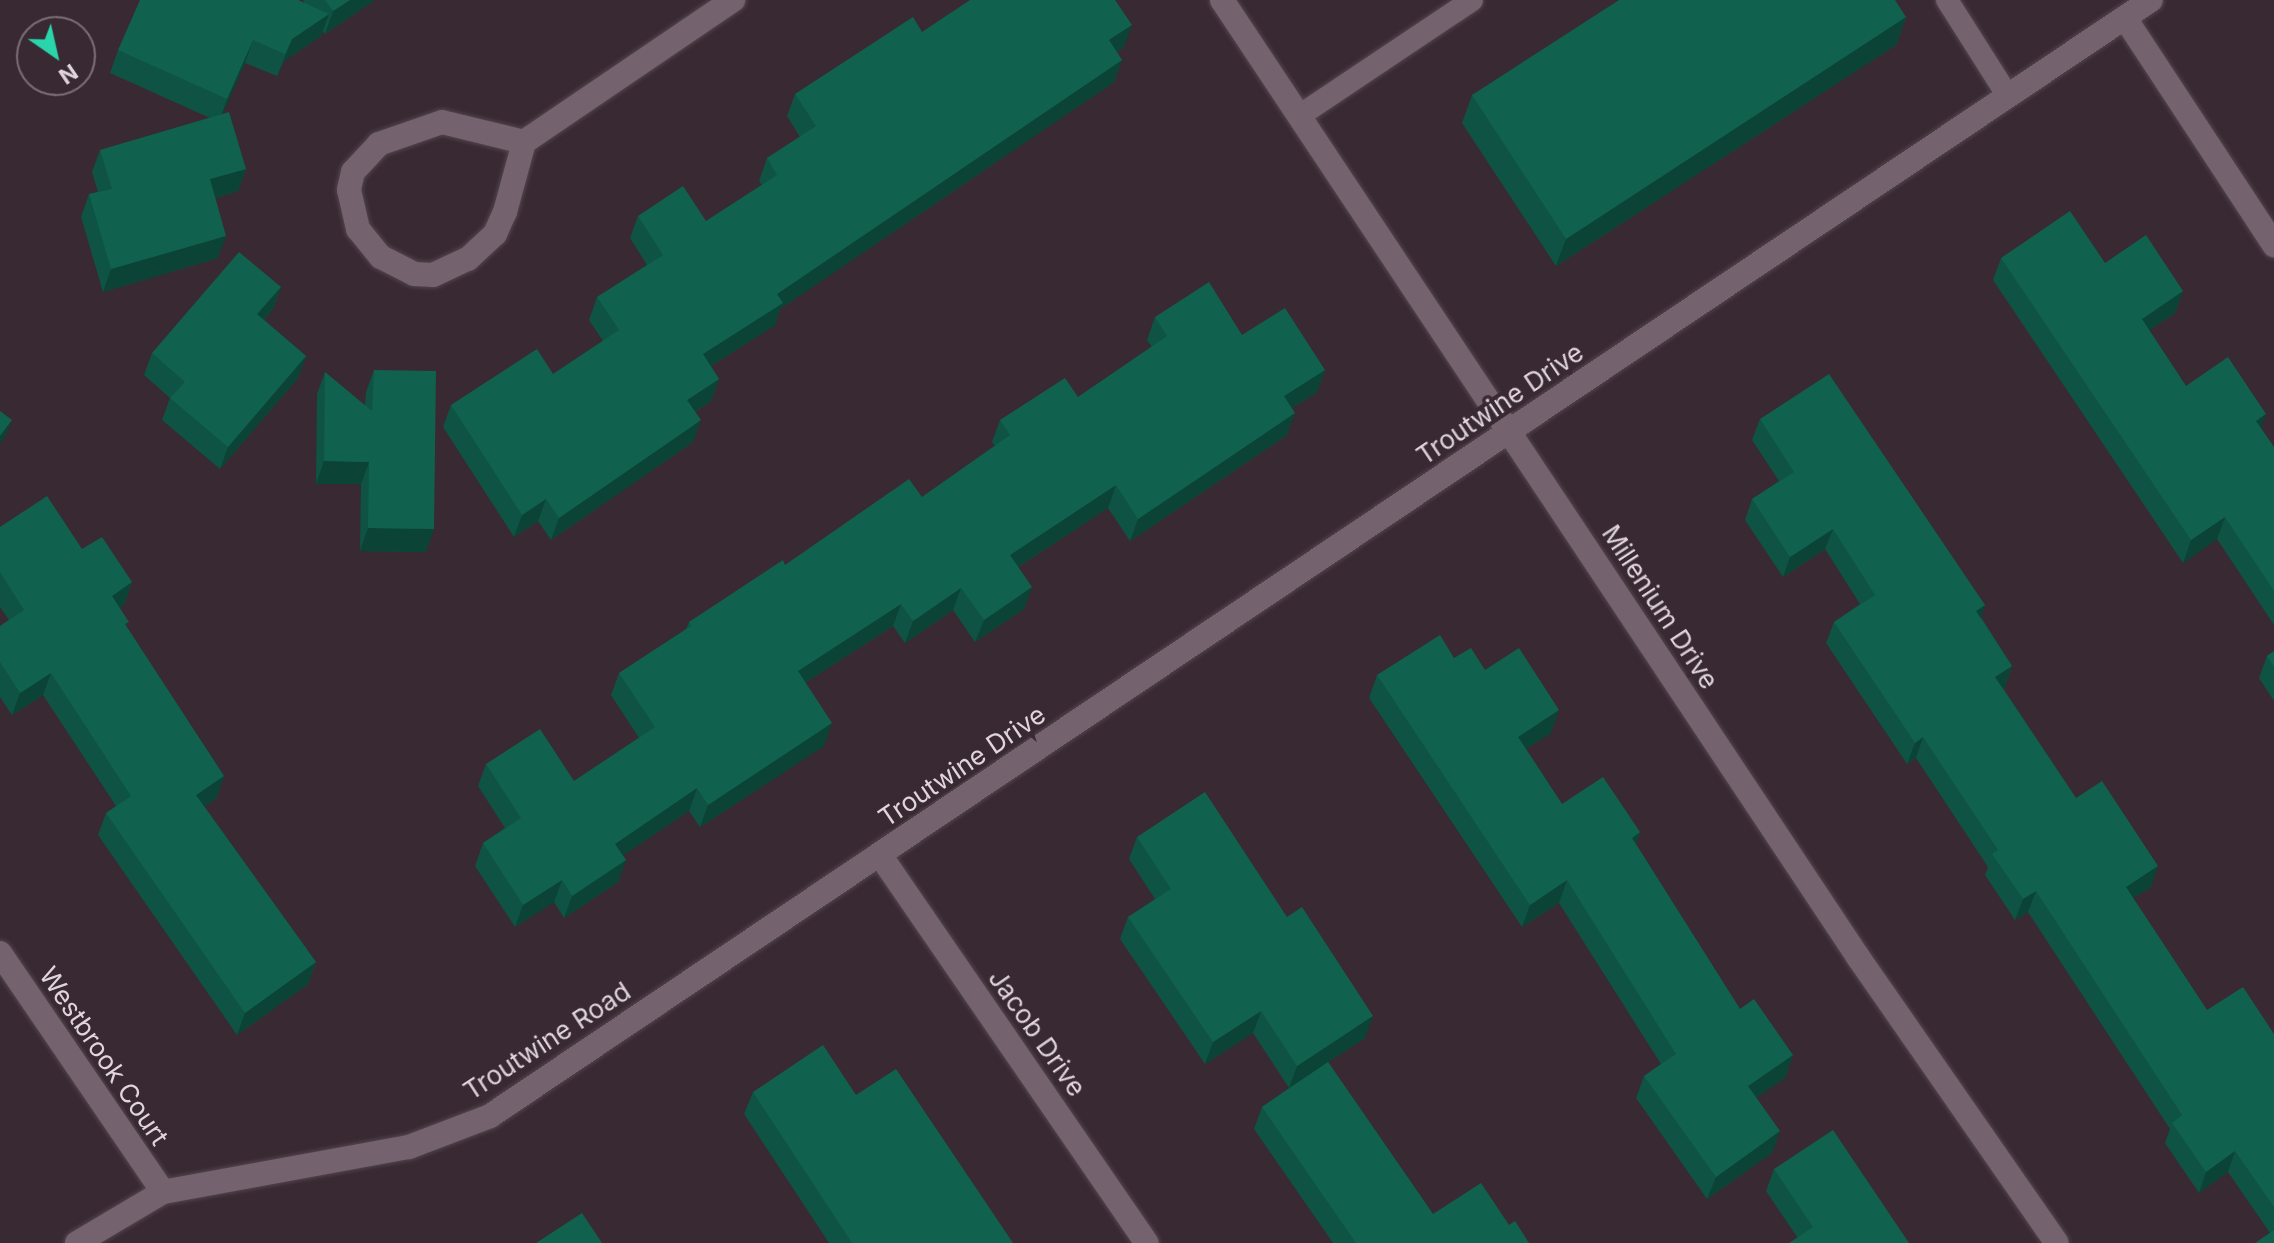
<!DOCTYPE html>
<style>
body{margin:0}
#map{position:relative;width:2274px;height:1243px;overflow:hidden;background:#392933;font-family:Inter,sans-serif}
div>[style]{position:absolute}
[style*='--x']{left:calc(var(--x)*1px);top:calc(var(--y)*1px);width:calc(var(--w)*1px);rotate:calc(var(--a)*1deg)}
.roads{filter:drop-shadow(0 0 2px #52454d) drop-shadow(0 0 2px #52454d)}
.lane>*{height:22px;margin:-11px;padding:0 11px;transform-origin:11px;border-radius:11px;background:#74626e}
.street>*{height:24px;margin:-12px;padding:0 12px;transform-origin:12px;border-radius:12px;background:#74626e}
.wall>*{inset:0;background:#0e5343}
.shaded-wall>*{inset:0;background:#0b4437}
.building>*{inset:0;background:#10614e}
span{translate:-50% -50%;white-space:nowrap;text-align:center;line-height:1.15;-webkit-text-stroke:8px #392933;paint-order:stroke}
.street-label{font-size:26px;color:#dfd5db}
.north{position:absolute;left:16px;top:16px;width:80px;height:80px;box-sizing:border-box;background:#392933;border:2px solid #7b6e76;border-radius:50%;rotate:146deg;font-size:22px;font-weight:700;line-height:32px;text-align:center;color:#dfd5db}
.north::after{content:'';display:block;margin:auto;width:28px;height:36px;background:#2ad5ac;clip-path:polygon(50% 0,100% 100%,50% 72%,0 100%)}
</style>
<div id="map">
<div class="roads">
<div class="lane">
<i style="--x:1947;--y:0;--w:114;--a:57.6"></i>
<i style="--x:1299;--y:116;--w:208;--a:-33.8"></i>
</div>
<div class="street">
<i style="--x:1222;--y:0;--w:1149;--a:56.39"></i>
<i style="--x:1858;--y:957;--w:348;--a:55.2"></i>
<i style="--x:2125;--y:18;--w:272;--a:56.7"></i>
<i style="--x:524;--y:142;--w:84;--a:-166.3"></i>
<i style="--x:442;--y:122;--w:67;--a:160.8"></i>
<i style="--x:379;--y:144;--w:38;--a:133"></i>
<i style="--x:353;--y:172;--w:18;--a:103"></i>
<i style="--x:349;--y:190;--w:40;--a:77"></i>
<i style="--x:358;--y:229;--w:36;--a:51"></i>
<i style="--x:381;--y:257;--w:37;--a:27"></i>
<i style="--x:414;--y:274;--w:19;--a:3"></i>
<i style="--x:433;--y:275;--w:38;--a:-25"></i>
<i style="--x:468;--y:259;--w:37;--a:-43"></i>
<i style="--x:495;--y:234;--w:24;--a:-66"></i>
<i style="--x:505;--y:212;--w:73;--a:-74.8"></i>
<i style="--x:524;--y:142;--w:253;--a:-34.2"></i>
<i style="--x:880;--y:855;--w:471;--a:55.5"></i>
<i style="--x:0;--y:953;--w:289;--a:55.7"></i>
<i style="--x:77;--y:1243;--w:100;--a:-30.7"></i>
<i style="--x:163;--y:1192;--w:250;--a:-10.4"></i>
<i style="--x:409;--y:1147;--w:87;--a:-20.9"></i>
<i style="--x:490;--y:1116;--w:2001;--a:-33.9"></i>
</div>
</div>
<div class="wall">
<i style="clip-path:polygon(303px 0,375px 0,325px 34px,323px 31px,321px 36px,284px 61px,277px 76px,245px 63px,222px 114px,246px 169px,238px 191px,215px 198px,218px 258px,103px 292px,81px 217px,89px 194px,98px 192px,92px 172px,100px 150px,210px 118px,110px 73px,118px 50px,304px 3px)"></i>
<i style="clip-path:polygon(1906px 17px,1896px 45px,1556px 266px,1462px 123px,1472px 95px)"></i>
<i style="clip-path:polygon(922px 32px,1124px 47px,1117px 52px,1122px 60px,1114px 82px,780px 309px,775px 325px,711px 366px,719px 379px,711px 401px,695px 412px,693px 442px,551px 540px,538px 521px,514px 537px,443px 427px,451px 405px,553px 374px,603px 341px,589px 320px,597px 297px,647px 265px,630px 238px,638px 216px,706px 221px,762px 185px,759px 181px,767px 158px,800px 137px,787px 116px,795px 94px)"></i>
<i style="clip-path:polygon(2001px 258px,2105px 263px,2183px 291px,2175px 313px,2149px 330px,2186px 386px,2261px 428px,2274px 447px,2274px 625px,2217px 539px,2183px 563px,1993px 280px)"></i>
<i style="clip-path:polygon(281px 287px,273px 309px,264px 320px,306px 356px,298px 378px,220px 469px,162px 420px,170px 398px,144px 375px,152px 353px)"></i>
<i style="clip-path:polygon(1155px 317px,1242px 335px,1325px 370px,1317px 392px,1292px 408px,1287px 435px,1130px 541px,1108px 508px,1018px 567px,1024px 609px,975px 642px,953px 610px,905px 643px,893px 626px,805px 683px,824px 746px,700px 827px,689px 811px,623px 855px,626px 860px,618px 882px,564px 918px,554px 902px,515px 927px,475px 866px,483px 843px,505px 828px,478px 786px,486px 764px,574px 781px,639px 738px,611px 695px,619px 673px,686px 629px,689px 622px,785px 565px,922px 497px,995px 446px,992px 442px,1000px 420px,1078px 397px,1152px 347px,1147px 340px)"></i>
<i style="clip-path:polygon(374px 370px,426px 552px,360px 551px,361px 484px,316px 484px,317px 394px,325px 372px,365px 406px,366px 392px)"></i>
<i style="clip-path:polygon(1760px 419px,1985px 605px,1981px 617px,2012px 666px,2005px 687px,2003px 688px,2076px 798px,2151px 887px,2133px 898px,2207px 1010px,2274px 1034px,2274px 1243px,2270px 1233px,2228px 1172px,2199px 1193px,2165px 1143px,2170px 1129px,2028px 912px,2015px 920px,1985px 875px,1988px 867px,1916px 758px,1907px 764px,1826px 643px,1834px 622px,1860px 604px,1825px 549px,1783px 577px,1745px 520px,1752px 499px,1779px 481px,1752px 440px)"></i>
<i style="clip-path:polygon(0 527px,82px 549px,132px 582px,124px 605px,119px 608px,127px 628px,224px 776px,216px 799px,204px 806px,316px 962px,308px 984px,237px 1035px,98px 835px,106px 813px,116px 806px,43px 695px,12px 715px,0 697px,0 626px,9px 620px,0 607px)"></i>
<i style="clip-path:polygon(2274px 651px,2274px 701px,2259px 678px,2267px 656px)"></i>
<i style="clip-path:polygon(1485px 670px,1551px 733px,1526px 749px,1562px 804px,1640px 832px,1636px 844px,1740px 1009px,1793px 1055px,1785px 1078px,1756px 1097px,1772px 1153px,1707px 1199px,1636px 1098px,1644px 1076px,1661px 1064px,1559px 903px,1522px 927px,1369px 698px,1377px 675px)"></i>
<i style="clip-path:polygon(1137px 837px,1365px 1038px,1328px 1062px,1433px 1214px,1509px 1225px,1529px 1243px,1333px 1243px,1254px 1129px,1262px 1107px,1289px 1088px,1253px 1033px,1205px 1064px,1120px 939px,1128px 917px,1155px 899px,1129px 859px)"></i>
<i style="clip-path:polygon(753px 1092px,856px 1095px,1013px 1243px,829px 1243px,744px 1114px)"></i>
<i style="clip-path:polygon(1774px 1169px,1909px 1243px,1797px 1237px,1766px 1191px)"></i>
</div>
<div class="shaded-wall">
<i style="clip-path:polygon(350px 0,375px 0,325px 34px,333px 11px)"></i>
<i style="clip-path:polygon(329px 14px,321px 36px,284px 61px,277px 76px,292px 39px)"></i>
<i style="clip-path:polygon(1906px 17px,1896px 45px,1556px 266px,1566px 239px)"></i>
<i style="clip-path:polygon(1132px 25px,1124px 47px,1101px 62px,1109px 40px)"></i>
<i style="clip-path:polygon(253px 40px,245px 63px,219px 122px,227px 99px)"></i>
<i style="clip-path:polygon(1122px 60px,1114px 82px,780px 309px,775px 325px,695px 376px,703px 354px,777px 294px)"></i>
<i style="clip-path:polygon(246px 169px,238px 191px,201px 202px,210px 179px)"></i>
<i style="clip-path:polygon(226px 236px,218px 258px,103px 292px,111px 269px)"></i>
<i style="clip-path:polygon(281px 287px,273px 309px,249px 337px,257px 314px)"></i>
<i style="clip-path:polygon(2183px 291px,2175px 313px,2134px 341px,2142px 319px)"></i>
<i style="clip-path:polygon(306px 356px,298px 378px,220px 469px,228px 447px)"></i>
<i style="clip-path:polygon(1325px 370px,1317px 392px,1276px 418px,1284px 396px)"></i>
<i style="clip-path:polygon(719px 379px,711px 401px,679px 422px,687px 400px)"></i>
<i style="clip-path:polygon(1295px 413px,1287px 435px,1130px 541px,1138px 519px)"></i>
<i style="clip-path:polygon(2266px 414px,2258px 437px,2256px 421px)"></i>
<i style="clip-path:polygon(12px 420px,6px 435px,0 444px,0 436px)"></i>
<i style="clip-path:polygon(701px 420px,693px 442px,551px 540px,559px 518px)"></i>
<i style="clip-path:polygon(324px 461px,369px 462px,361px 484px,316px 484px)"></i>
<i style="clip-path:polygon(1116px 485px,1108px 508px,1002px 577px,1010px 555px)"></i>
<i style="clip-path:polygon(546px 499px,538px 521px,514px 537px,522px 515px)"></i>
<i style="clip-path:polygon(2225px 517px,2217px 539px,2183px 563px,2191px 540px)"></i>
<i style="clip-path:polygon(368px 528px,434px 529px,426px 552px,360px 551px)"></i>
<i style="clip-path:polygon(1833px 529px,1825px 549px,1783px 577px,1790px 557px)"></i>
<i style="clip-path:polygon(132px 582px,124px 605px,104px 618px,112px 596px)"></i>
<i style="clip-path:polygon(1032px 587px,1024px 609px,975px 642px,984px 620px)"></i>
<i style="clip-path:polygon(961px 588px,953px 610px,905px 643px,913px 621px)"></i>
<i style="clip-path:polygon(901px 604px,893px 626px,789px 693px,798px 671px)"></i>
<i style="clip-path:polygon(1985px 605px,1978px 626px,1976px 611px)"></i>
<i style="clip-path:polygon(2012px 666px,2005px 687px,1988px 698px,1995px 677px)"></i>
<i style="clip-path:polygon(51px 673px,43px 695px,12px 715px,20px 693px)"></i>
<i style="clip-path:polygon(1559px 710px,1551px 733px,1510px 759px,1518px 737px)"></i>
<i style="clip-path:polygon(832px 723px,824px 746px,700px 827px,708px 805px)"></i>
<i style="clip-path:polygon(1923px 737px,1916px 758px,1907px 764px,1915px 743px)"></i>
<i style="clip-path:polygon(224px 776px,216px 799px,187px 817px,196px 795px)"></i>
<i style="clip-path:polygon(697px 788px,689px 811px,607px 866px,615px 844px)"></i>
<i style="clip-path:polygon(1640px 832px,1632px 855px,1632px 838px)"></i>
<i style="clip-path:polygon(626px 860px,618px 882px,564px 918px,572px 896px)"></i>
<i style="clip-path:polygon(2158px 866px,2151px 887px,2118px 908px,2126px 887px)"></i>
<i style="clip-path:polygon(562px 880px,554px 902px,515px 927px,523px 905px)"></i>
<i style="clip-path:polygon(1567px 880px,1559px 903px,1522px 927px,1530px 905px)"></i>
<i style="clip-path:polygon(2036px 891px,2028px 912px,2015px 920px,2023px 899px)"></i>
<i style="clip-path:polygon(316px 962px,308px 984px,237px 1035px,245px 1013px)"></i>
<i style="clip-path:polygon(1261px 1011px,1253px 1033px,1205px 1064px,1213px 1042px)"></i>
<i style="clip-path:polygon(1373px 1016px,1365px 1038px,1289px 1088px,1297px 1066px)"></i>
<i style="clip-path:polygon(1793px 1055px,1785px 1078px,1740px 1109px,1748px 1086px)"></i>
<i style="clip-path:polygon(1780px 1131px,1772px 1153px,1707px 1199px,1716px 1177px)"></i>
<i style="clip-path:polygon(2235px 1151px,2228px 1172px,2199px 1193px,2206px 1172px)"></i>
</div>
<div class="building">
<i style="clip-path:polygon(140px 0,298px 0,329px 14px,292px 39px,285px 54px,253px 40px,227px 99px,118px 50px)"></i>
<i style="clip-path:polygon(325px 0,350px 0,333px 11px)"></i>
<i style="clip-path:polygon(970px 0,1115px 0,1132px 25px,1109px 40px,1122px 60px,777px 294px,783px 303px,703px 354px,719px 379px,687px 400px,701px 420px,559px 518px,546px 499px,522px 515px,451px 405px,537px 349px,553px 374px,619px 330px,597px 297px,663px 255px,638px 216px,683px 186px,706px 221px,777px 175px,767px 158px,816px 126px,795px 94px,913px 17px,922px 32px)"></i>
<i style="clip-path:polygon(1619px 0,1895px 0,1906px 17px,1566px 239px,1472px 95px)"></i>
<i style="clip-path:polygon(229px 112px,246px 169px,210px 179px,226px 236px,111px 269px,89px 194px,112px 189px,100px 150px)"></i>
<i style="clip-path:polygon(2070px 211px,2105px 263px,2146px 235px,2183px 291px,2142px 319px,2186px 386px,2228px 357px,2266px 414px,2256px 421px,2274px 447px,2274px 591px,2225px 517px,2191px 540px,2001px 258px)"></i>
<i style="clip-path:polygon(239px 252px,281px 287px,257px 314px,306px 356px,228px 447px,170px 398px,185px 382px,152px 353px)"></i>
<i style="clip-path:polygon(1209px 282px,1242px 335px,1285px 308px,1325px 370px,1284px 396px,1295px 413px,1138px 519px,1116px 485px,1010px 555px,1032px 587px,984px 620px,961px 588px,913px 621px,901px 604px,798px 671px,832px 723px,708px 805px,697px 788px,615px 844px,626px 860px,572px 896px,562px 880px,523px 905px,483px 843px,521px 818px,486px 764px,540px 729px,574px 781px,655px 727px,619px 673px,691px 626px,689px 622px,783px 560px,785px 565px,909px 479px,922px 497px,1010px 435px,1000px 420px,1065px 378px,1078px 397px,1167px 336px,1155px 317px)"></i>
<i style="clip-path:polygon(374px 370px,436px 371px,434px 529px,368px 528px,369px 462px,324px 461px,325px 372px,372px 411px)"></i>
<i style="clip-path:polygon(1829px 374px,1985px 605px,1976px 611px,2012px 666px,1995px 677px,2076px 798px,2102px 781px,2158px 866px,2126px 887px,2207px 1010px,2243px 987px,2274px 1034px,2274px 1207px,2235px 1151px,2206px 1172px,2172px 1123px,2182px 1115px,2036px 891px,2023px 899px,1992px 854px,1998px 850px,1923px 737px,1915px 743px,1834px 622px,1875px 595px,1833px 529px,1790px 557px,1752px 499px,1794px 472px,1760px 419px)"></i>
<i style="clip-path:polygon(0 411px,12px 420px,0 436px)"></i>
<i style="clip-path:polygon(47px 496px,82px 549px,102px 537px,132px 582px,112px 596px,129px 622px,125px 624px,224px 776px,196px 795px,316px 962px,245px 1013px,106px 813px,131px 796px,51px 673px,20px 693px,0 662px,0 626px,24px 610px,0 572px,0 527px)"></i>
<i style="clip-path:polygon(1440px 635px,1454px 658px,1471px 648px,1485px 670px,1519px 648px,1559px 710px,1518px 737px,1562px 804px,1603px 777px,1640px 832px,1632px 838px,1740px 1009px,1754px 999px,1793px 1055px,1748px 1086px,1780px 1131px,1716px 1177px,1644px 1076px,1676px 1054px,1567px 880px,1530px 905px,1377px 675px)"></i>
<i style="clip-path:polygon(2274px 651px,2274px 667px,2267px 656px)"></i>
<i style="clip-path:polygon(1205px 792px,1287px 917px,1302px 907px,1373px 1016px,1297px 1066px,1261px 1011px,1213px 1042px,1128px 917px,1171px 889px,1137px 837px)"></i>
<i style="clip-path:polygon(823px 1045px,856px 1095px,896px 1069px,1013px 1243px,852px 1243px,753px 1092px)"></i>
<i style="clip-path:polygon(1328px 1062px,1433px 1214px,1481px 1183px,1509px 1225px,1515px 1221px,1529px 1243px,1356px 1243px,1262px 1107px)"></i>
<i style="clip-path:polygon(1833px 1130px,1909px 1243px,1789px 1243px,1813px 1227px,1774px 1169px)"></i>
<i style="clip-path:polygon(582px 1213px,602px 1243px,536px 1243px)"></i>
<i style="clip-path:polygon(2274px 1230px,2274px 1243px,2255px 1243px)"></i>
</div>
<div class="street-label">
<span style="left:1500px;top:404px;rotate:-34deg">Troutwine Drive</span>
<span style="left:1660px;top:607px;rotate:57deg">Millenium Drive</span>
<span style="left:962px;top:766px;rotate:-34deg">Troutwine Drive</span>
<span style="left:1037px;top:1033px;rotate:55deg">Jacob Drive</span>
<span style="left:547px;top:1041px;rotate:-33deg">Troutwine Road</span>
<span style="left:104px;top:1056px;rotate:56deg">Westbrook Court</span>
</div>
<div class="north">N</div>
</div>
